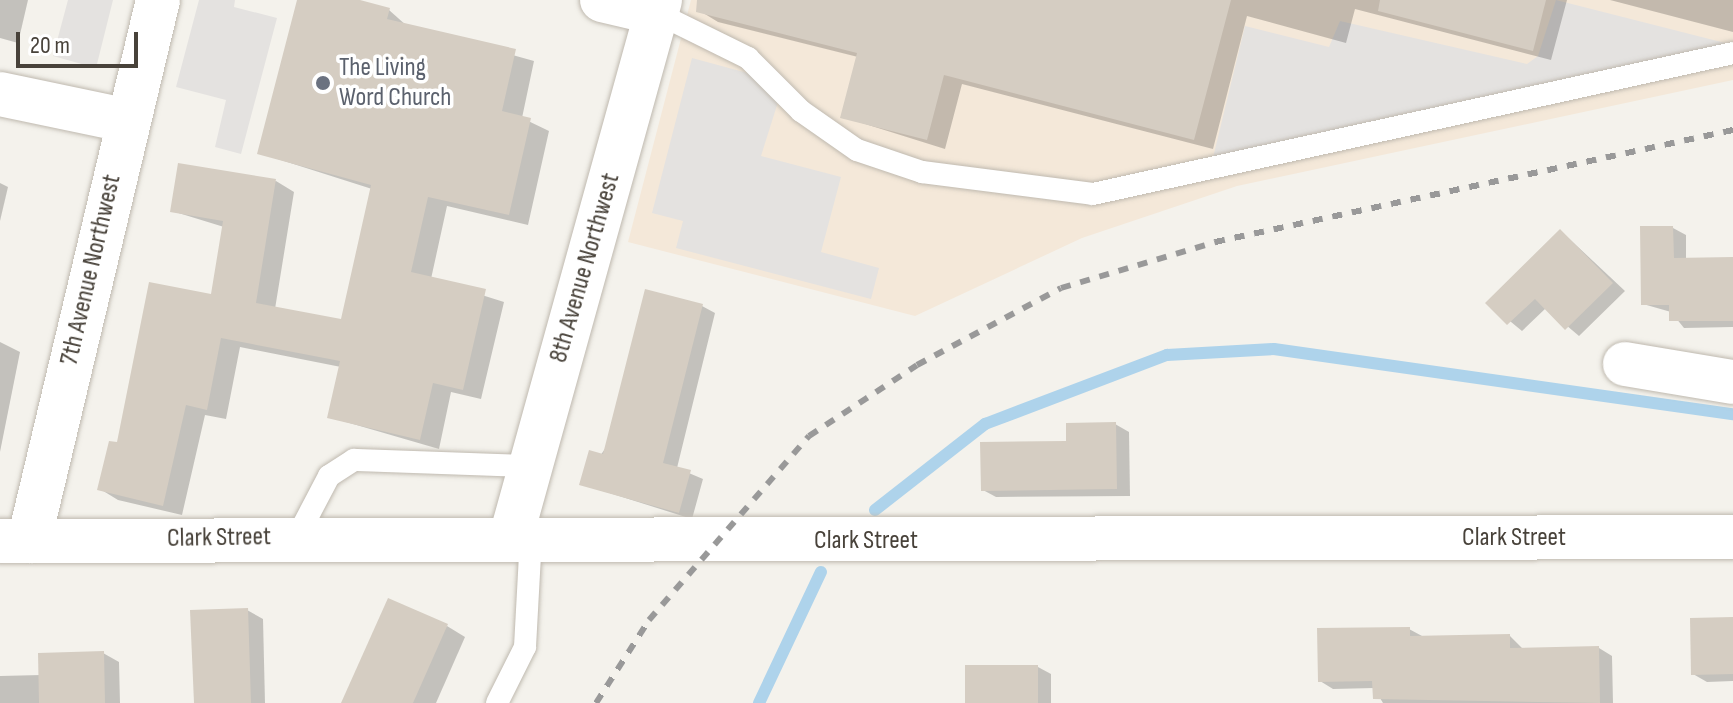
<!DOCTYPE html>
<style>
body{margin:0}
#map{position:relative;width:1733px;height:703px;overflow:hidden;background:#f4f2ec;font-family:"Sofia Sans Condensed",sans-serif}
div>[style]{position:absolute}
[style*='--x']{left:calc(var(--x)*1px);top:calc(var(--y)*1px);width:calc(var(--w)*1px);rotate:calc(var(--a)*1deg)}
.commercial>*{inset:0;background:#f4e8d9}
.parking>*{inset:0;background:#e4e2e0}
.shadow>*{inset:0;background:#0003}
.stream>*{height:12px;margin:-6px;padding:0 6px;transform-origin:6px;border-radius:6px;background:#aed3eb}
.building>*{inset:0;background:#d5cdc2}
.roads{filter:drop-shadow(0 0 2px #bfb9af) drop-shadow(0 0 2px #bfb9af)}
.service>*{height:22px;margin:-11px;padding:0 11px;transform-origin:11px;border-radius:11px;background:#fff}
.minor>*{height:44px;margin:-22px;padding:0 22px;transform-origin:22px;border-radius:22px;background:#fff}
.rail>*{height:6px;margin-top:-3px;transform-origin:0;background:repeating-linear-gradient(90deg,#999 0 10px,transparent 0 20px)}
.dots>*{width:22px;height:22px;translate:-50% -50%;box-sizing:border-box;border:4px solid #fff;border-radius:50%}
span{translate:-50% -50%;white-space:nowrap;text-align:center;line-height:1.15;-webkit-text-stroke:7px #fff;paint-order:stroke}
.worship-label{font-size:26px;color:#5b616d}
.left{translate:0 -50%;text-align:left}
.street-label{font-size:26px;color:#48423a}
.scale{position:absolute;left:16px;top:32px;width:122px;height:36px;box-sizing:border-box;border:4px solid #48423a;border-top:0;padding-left:10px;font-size:24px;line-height:28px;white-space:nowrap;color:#48423a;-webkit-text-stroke:6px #fff;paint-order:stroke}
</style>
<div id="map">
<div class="commercial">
<i style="clip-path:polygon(691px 0,1733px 0,1733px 80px,1237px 186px,1082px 238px,915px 316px,628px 242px)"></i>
</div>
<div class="parking">
<i style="clip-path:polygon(68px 0,113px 0,96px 68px,53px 56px)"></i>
<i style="clip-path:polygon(199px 0,235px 0,234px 7px,277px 18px,241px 154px,215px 147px,226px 100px,176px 87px)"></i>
<i style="clip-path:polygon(1556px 0,1733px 45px,1209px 174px,1245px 26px,1329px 47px,1340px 21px,1527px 64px,1538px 56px)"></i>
<i style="clip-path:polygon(692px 58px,784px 83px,761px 156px,841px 177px,821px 252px,879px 268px,871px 299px,676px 248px,683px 221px,652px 213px)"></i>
</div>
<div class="shadow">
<i style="clip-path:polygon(0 0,28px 0,18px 43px,0 38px)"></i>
<i style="clip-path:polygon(299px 0,352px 0,389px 10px,407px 26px,534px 61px,522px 118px,549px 131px,528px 225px,447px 206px,431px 279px,504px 302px,481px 399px,451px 392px,439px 449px,329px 417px,341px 367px,240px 347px,226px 419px,205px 415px,182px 515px,118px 500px,100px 489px,118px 445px,213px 296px,224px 227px,172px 211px,276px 181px,294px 192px,275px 309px,342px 322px,372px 189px,259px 153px)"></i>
<i style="clip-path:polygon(703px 0,1567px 0,1551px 60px,1355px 9px,1346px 43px,1247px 16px,1213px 149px,962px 84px,945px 149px,843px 117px,858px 57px,718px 22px,700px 11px)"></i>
<i style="clip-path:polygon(1610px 0,1733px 0,1733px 32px)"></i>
<i style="clip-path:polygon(0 183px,8px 187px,0 221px)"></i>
<i style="clip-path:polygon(1673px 228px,1686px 235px,1686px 261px,1733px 262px,1733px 327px,1684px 328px,1671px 312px,1643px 304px)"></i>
<i style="clip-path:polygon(1561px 231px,1625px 291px,1579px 336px,1546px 308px,1522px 331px,1488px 303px)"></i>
<i style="clip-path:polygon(702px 306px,715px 313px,677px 468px,703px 479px,692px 519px,581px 484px)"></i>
<i style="clip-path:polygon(0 342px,20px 352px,0 452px)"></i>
<i style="clip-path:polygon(1115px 424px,1129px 432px,1130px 496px,996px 497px,983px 490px)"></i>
<i style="clip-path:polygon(247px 610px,263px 619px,265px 703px,196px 703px)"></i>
<i style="clip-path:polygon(1733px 620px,1733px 681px,1707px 682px,1693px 674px)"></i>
<i style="clip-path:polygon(447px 626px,465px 637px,436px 703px,343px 703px)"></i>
<i style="clip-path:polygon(1409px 629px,1422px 636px,1510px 636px,1523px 649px,1599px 648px,1612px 656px,1613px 703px,1383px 703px,1374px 688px,1333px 689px,1320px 681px)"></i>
<i style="clip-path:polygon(103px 653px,119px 662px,120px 703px,0 703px,0 676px,41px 675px)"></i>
<i style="clip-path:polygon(1038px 667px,1051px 674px,1051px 703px,967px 703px)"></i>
</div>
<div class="stream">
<i style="--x:875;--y:510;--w:140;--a:-38"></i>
<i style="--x:985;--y:424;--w:195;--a:-20.8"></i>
<i style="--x:1167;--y:355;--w:107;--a:-3.2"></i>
<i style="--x:1274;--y:349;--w:464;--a:8.1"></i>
<i style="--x:759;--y:703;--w:145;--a:-64.7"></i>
</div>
<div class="building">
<i style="clip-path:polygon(297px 0,360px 0,390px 8px,387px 19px,516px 49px,502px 111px,531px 118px,509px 215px,428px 197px,411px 272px,486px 289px,463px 390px,433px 383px,420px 440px,327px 418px,340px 361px,221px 338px,207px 410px,186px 405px,163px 506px,97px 490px,109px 441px,117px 442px,149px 282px,211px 294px,223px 221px,170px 212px,178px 163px,276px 179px,256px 303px,341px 319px,371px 185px,257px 154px)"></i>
<i style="clip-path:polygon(697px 0,1231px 0,1194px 140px,944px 75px,927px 140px,840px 118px,857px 53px,696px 12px)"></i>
<i style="clip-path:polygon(1380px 0,1546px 0,1533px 51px,1378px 11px)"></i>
<i style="clip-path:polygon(1640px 226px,1673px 226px,1674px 258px,1733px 257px,1733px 321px,1669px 321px,1669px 305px,1641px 305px)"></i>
<i style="clip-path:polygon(1560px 229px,1613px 283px,1565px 330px,1535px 299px,1507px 325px,1485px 303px)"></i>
<i style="clip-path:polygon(645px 289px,703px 304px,663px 463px,691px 470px,679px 513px,579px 485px,589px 450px,603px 454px)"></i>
<i style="clip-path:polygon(1116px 422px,1117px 489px,981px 491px,980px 442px,1066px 441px,1066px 423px)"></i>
<i style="clip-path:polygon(388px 598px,448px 624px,413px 703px,341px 703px)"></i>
<i style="clip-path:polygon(248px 608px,251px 703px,194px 703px,190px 610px)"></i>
<i style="clip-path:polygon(1733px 617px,1733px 674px,1691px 675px,1690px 618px)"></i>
<i style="clip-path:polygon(1410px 627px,1410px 636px,1510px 634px,1510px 648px,1599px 646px,1600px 703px,1373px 699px,1372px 681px,1318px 682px,1317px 628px)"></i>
<i style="clip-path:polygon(104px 651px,105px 703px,39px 703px,38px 653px)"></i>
<i style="clip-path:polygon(965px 665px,1038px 665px,1038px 703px,965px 703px)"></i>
</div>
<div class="roads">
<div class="service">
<i style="--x:657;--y:13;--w:102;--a:26.3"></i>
<i style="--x:748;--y:58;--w:75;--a:45"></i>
<i style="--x:801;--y:111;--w:68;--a:34.9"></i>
<i style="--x:857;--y:150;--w:69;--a:18.7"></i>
<i style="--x:922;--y:172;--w:172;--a:7.3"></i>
<i style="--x:1093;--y:194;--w:655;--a:-12.42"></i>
<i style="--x:297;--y:537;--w:69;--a:-62.3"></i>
<i style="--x:329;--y:476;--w:30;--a:-33"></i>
<i style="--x:354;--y:460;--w:175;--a:2"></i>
<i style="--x:497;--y:703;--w:63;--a:-63.4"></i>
<i style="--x:525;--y:647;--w:110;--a:-86.9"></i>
</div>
<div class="minor">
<i style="--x:602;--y:0;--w:57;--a:13.3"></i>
<i style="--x:0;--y:94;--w:127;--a:11.8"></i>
<i style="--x:1625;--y:364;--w:109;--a:9.5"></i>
<i style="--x:511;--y:537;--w:557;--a:-74.49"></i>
<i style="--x:0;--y:541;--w:1733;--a:-0.13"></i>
<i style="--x:29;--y:541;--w:556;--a:-76.59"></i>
</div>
</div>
<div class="rail">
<i style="--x:596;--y:703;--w:98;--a:-57.4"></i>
<i style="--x:649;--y:620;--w:244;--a:-49"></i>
<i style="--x:809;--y:436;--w:129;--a:-33.3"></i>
<i style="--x:917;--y:365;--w:163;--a:-28.1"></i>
<i style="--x:1061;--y:288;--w:161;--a:-16.6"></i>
<i style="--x:1215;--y:242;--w:530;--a:-12.2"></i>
</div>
<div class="dots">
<i style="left:323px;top:83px;background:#6b7280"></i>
</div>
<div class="worship-label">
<span class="left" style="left:339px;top:83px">The Living<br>Word Church</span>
</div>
<div class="street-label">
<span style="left:585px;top:268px;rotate:-74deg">8th Avenue Northwest</span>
<span style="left:91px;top:270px;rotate:-77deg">7th Avenue Northwest</span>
<span style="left:219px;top:538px;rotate:-1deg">Clark Street</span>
<span style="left:1514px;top:538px">Clark Street</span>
<span style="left:866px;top:541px">Clark Street</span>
</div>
<div class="scale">20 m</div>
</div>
